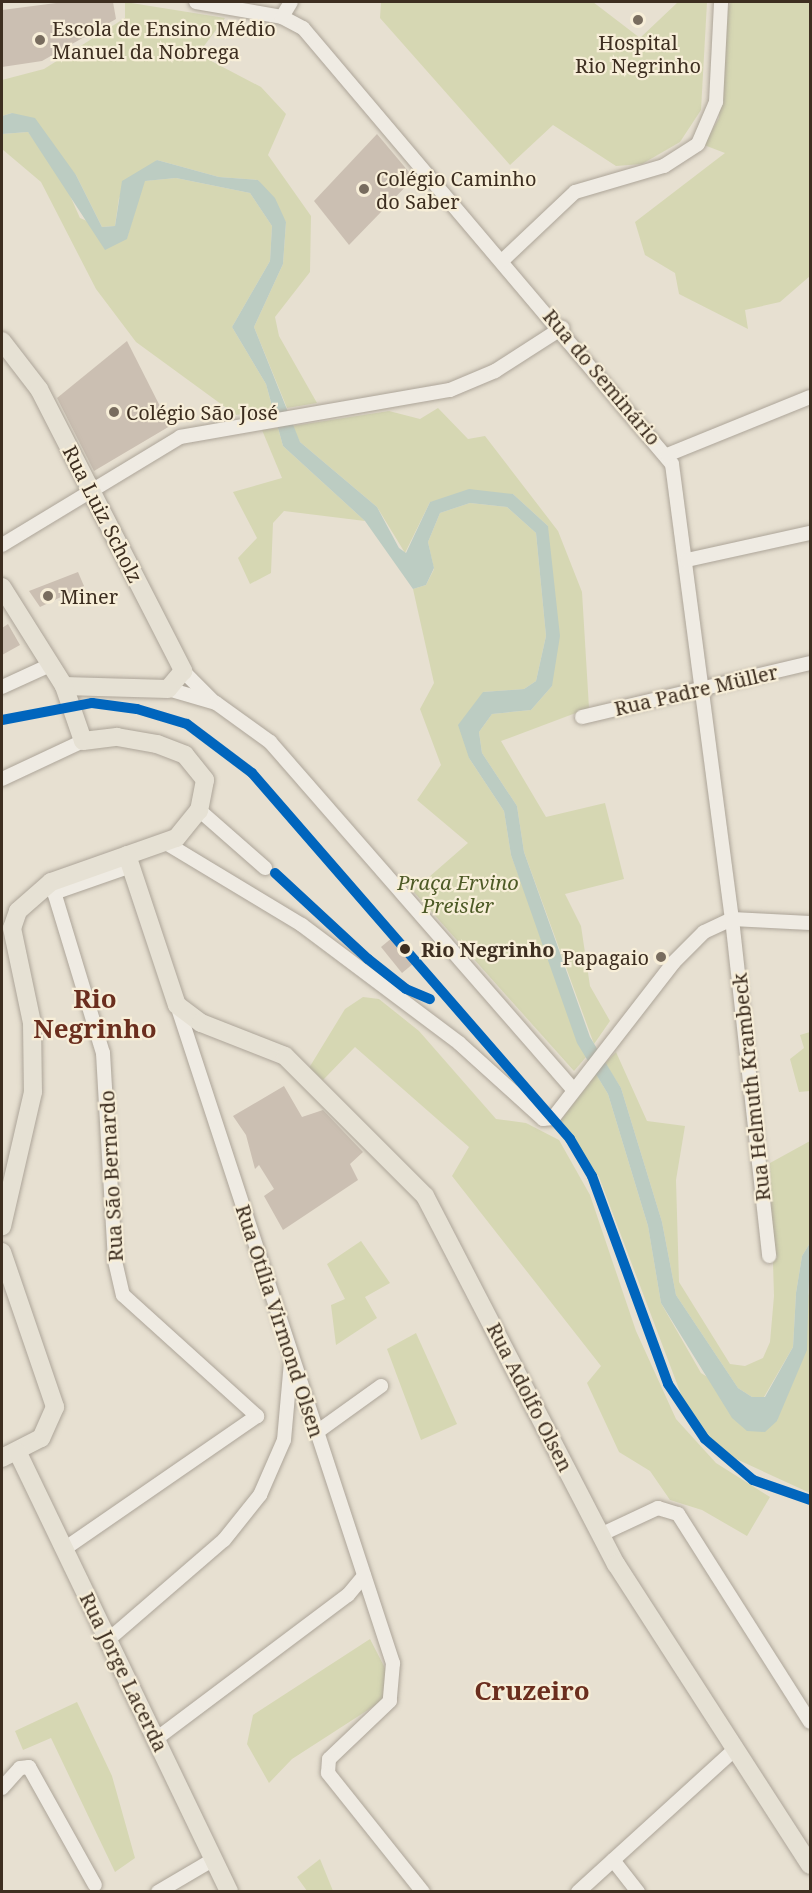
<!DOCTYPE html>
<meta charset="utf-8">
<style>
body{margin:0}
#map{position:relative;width:812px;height:1893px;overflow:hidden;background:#e7e0d1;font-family:"Noto Serif",serif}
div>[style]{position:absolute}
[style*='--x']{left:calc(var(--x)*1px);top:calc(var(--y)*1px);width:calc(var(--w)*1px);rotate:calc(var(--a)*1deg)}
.green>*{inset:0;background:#d6d7b3}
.water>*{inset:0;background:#bcccc2}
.building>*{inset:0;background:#cbbfb2}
.roads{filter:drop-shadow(0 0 2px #ada599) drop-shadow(0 0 2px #ada599)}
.minor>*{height:14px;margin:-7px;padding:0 7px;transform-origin:7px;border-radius:7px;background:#efebe3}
.major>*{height:18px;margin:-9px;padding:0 9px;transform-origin:9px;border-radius:9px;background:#e6e1d4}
.rail-1>*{height:10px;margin:-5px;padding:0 5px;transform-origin:5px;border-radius:5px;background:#0065bd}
.dots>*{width:16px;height:16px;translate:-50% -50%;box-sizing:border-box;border:3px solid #f7eed8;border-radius:50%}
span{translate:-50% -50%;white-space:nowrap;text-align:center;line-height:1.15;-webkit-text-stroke:4.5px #f7eed8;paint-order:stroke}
.poi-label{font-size:20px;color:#3d2e20}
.left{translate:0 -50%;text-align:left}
.right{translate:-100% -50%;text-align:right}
.street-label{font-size:20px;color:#3d2e20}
.park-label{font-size:20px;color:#4d5a26;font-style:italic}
.stop-label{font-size:20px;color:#3d2e20;font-weight:700}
.district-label{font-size:26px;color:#6b2e1e;font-weight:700}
.frame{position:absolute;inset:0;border:3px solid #3d2e20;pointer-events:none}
</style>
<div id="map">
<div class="green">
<i style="clip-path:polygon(125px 2px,225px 18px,198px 54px,261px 87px,286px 114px,268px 155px,311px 216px,310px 272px,275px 317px,279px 336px,317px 403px,287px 408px,254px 327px,283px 264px,286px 222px,258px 180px,219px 177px,157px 160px,119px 198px,115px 226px,102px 227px,76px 175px,12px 113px,2px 116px,2px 80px,44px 69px,125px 18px)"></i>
<i style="clip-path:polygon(381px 2px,593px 2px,640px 38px,678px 2px,707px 2px,701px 110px,680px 142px,642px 164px,616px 166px,553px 125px,510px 165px,380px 18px)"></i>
<i style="clip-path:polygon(731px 2px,810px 2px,810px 276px,780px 302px,745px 310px,748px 329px,679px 294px,675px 273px,645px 255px,635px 222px,725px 153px,704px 145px,719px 118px,724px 18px)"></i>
<i style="clip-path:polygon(28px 132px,64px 182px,80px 218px,127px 238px,144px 181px,176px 178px,250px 193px,272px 226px,270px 261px,232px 327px,266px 384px,273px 410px,236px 415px,136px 342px,96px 289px,41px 182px,2px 149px,2px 134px)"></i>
<i style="clip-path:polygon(438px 408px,468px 439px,485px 436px,558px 531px,582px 592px,589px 708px,501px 741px,546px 817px,605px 803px,624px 879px,565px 894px,581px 926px,590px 986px,610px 1021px,594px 1044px,524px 852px,517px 806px,482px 753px,479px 732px,492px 714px,531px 710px,552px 686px,548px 526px,513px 494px,430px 502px,405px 553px,377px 507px,300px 442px,292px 426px,389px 411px,420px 419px)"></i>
<i style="clip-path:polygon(278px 428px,283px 446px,365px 521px,284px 511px,273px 523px,271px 573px,250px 584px,238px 558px,257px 538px,233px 492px,282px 478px,262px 430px)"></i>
<i style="clip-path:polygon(470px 503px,507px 507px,536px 533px,546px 636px,536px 681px,524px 689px,483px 692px,469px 758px,504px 811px,511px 855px,586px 1057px,574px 1071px,413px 891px,468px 843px,417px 800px,441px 765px,420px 709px,434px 683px,413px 589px,426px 585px,434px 569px,428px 542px,440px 513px)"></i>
<i style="clip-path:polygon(363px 997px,379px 999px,419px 1031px,496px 1119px,526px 1123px,559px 1140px,590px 1195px,636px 1331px,676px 1419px,716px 1463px,770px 1497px,747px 1536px,702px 1510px,670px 1500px,650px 1471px,619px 1452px,587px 1383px,601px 1366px,452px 1176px,469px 1147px,355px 1047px,323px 1080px,309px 1068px,345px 1009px)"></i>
<i style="clip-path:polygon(810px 1032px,810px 1091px,799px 1092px,790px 1059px,804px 1048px,800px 1035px)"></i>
<i style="clip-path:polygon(616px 1052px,647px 1121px,685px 1126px,676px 1180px,679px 1282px,730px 1364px,745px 1366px,763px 1358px,770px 1342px,774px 1296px,770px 1163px,810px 1141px,810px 1243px,802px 1256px,796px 1293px,793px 1347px,764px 1397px,752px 1397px,738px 1388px,676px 1295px,662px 1222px,621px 1088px,605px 1063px)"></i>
<i style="clip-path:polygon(596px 1074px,608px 1094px,648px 1226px,661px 1303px,701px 1373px,777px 1421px,810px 1288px,810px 1493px,734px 1458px,710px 1437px,682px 1397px,599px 1177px,561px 1120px)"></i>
<i style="clip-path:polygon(361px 1241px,390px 1283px,365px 1297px,377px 1318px,336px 1345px,331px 1305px,345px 1299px,327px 1264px)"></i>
<i style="clip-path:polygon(416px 1333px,457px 1424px,421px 1440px,387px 1349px)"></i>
<i style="clip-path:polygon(370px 1639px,387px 1672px,388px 1697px,292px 1759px,269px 1783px,247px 1744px,253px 1715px)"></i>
<i style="clip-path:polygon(77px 1702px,112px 1776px,135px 1858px,115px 1872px,51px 1738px,23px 1750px,15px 1731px)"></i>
<i style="clip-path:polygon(320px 1859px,333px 1891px,307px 1891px,297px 1877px)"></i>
</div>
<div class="water">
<i style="clip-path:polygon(12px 113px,35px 118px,76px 175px,102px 227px,115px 226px,122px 181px,157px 160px,219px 177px,258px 180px,275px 198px,286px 222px,283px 264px,254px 327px,300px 442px,377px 507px,399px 548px,406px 553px,430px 502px,469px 489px,513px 494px,548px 526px,560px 636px,552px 686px,531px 710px,492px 714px,479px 732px,482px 753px,517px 806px,524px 852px,590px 1037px,621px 1088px,662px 1222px,676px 1295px,738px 1388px,752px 1397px,765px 1397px,793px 1347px,796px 1293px,802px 1256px,810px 1243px,807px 1350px,777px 1421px,765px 1432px,747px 1431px,732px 1418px,661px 1303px,648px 1226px,608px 1094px,577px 1043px,511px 855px,504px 811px,469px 758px,458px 725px,483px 692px,524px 689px,536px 681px,546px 636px,536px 533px,507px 507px,470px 503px,440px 513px,428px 542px,434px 568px,426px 585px,413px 589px,365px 521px,283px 446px,266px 384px,232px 327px,270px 261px,272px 226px,250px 193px,176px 178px,145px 181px,127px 239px,105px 250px,28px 132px,2px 134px,2px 116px)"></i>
</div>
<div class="building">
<i style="clip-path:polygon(64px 2px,113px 2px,116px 19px,42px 61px,2px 67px,2px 10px)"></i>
<i style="clip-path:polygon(377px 134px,414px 178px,349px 245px,314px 201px)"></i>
<i style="clip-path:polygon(127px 341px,170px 426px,94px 471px,57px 398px)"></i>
<i style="clip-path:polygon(78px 572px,84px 586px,40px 607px,29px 591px)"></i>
<i style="clip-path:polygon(8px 624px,20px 645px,2px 655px,2px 628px)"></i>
<i style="clip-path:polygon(393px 937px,414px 963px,402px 973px,381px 947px)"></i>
<i style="clip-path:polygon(284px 1086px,302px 1117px,323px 1110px,363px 1152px,350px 1164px,358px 1180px,283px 1230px,264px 1196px,274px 1189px,259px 1165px,255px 1169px,246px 1135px,233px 1116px)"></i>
</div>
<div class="roads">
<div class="minor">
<i style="--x:196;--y:2;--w:87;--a:9.9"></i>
<i style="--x:282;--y:17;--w:24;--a:28"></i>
<i style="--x:303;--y:28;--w:571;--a:49.76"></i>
<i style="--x:672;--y:464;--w:459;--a:82.5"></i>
<i style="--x:732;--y:919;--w:339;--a:83.7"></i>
<i style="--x:282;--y:17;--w:17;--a:-59"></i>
<i style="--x:503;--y:260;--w:99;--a:-43.4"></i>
<i style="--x:575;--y:192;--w:93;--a:-16.3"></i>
<i style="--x:664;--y:166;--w:40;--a:-32.9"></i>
<i style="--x:698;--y:144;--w:46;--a:-66.8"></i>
<i style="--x:716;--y:102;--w:100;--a:-87.1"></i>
<i style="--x:667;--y:455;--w:154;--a:-22.1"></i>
<i style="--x:2;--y:545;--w:208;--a:-31.2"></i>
<i style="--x:180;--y:437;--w:274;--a:-9.9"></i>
<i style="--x:450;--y:390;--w:49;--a:-22.9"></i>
<i style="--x:495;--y:371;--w:80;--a:-32.7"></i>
<i style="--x:687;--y:560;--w:126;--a:-12.4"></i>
<i style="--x:183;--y:671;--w:44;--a:45"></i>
<i style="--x:2;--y:687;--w:55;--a:-24.7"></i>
<i style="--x:168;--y:689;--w:50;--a:16.3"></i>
<i style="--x:216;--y:703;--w:67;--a:35.8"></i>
<i style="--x:270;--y:742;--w:462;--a:48.9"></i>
<i style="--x:582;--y:717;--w:234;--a:-13.3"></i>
<i style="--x:2;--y:779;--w:89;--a:-25.1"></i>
<i style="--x:199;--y:810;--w:88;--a:41.3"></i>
<i style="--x:166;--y:843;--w:159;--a:31.1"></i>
<i style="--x:302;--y:925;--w:196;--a:36.9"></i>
<i style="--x:459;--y:1043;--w:113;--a:42.1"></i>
<i style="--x:543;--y:1119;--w:10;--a:-6"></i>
<i style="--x:553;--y:1118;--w:197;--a:-52.2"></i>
<i style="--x:674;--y:962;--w:42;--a:-45"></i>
<i style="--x:704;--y:932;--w:31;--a:-25"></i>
<i style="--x:732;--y:919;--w:78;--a:2.9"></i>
<i style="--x:51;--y:882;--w:179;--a:73.1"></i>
<i style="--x:103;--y:1053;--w:208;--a:86.7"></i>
<i style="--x:115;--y:1261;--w:35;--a:77"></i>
<i style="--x:123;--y:1295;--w:181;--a:42.1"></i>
<i style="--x:257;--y:1416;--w:234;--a:145.4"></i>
<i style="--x:54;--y:893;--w:82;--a:-19.3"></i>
<i style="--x:177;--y:1005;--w:693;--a:71.83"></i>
<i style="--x:393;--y:1663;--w:38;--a:95"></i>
<i style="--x:390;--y:1701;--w:84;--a:136.4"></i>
<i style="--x:329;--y:1759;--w:14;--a:94"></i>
<i style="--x:328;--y:1773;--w:152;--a:51.4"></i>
<i style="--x:317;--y:1432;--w:79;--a:-35.7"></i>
<i style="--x:600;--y:1535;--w:64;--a:-25"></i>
<i style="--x:658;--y:1508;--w:21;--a:17"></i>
<i style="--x:678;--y:1514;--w:246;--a:57.6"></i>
<i style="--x:108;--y:1640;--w:153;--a:-40.8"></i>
<i style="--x:224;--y:1540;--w:58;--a:-51.3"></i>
<i style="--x:260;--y:1495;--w:60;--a:-66.4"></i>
<i style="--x:284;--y:1440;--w:78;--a:-84.9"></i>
<i style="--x:156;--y:1739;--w:240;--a:-36.9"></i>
<i style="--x:348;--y:1595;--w:25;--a:-50"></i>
<i style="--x:2;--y:1788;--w:27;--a:-48"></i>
<i style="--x:20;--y:1768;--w:9;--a:-6"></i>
<i style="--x:29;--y:1767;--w:135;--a:60.8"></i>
<i style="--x:613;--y:1860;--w:41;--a:52"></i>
<i style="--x:158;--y:1892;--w:65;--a:-30.5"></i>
<i style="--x:578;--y:1892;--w:214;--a:-42.3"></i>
</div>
<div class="major">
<i style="--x:2;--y:341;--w:61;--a:52.4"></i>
<i style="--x:39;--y:389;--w:317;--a:62.9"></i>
<i style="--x:183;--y:671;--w:23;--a:130"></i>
<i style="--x:168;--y:689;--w:104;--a:-178.3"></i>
<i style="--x:2;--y:587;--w:117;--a:57.9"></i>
<i style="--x:64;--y:686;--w:58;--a:70.9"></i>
<i style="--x:83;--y:741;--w:34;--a:-7"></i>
<i style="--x:117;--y:737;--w:41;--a:9.9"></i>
<i style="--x:157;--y:744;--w:30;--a:21"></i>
<i style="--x:185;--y:755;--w:32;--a:51"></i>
<i style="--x:205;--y:780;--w:31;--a:101"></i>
<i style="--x:199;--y:810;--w:36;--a:129"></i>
<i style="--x:176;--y:838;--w:133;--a:160.6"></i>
<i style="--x:51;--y:882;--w:44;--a:138.7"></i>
<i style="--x:18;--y:911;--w:18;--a:109"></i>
<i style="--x:12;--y:928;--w:97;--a:78.1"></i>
<i style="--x:32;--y:1023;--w:69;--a:89.2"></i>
<i style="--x:33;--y:1092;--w:138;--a:103"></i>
<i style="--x:127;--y:855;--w:158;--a:71.6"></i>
<i style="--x:177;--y:1005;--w:30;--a:37"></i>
<i style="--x:201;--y:1023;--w:90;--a:21.4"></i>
<i style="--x:285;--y:1056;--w:198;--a:45"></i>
<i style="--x:425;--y:1196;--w:415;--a:62.6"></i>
<i style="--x:616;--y:1564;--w:358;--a:57.2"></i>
<i style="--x:2;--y:1252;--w:164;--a:71.1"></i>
<i style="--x:55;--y:1407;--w:34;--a:114"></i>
<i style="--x:41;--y:1438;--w:44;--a:152.9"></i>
<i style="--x:18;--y:1453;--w:487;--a:64.3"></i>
</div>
</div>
<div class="rail-1">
<i style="--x:2;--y:720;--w:92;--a:-10.7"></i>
<i style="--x:92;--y:703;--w:45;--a:7.6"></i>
<i style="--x:137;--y:709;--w:52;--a:16.7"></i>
<i style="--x:187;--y:724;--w:81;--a:37"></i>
<i style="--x:252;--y:773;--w:485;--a:49"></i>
<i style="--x:570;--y:1139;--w:43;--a:59.3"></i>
<i style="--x:592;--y:1176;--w:221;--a:69.9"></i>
<i style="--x:668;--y:1384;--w:66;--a:56.1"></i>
<i style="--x:705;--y:1439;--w:63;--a:40.5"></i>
<i style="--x:753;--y:1480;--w:60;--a:19.3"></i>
<i style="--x:275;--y:873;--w:127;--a:42.8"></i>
<i style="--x:368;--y:959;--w:48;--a:38.3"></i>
<i style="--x:406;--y:989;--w:26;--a:23"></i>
</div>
<div class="dots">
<i style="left:638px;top:20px;background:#786c5e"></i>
<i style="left:40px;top:40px;background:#786c5e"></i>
<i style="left:364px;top:189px;background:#786c5e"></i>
<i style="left:114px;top:412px;background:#786c5e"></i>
<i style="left:48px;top:596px;background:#786c5e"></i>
<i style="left:405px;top:949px;background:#3d2e20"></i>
<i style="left:661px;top:957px;background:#786c5e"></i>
</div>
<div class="poi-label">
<span class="left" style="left:52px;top:40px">Escola de Ensino Médio<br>Manuel da Nobrega</span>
<span style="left:638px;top:54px">Hospital<br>Rio Negrinho</span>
<span class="left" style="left:376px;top:190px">Colégio Caminho<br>do Saber</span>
<span class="left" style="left:126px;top:412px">Colégio São José</span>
<span class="left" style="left:60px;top:596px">Miner</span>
<span class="right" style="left:649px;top:957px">Papagaio</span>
</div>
<div class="street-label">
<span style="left:602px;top:377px;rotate:50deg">Rua do Seminário</span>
<span style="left:103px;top:514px;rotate:63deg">Rua Luiz Scholz</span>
<span style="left:696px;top:690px;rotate:-13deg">Rua Padre Müller</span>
<span style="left:751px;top:1087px;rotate:-96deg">Rua Helmuth Krambeck</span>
<span style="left:111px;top:1176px;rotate:-93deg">Rua São Bernardo</span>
<span style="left:280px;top:1321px;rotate:72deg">Rua Otília Virmond Olsen</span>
<span style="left:530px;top:1397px;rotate:63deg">Rua Adolfo Olsen</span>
<span style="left:124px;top:1672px;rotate:64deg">Rua Jorge Lacerda</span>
</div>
<div class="park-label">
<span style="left:458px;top:894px">Praça Ervino<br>Preisler</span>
</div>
<div class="stop-label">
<span class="left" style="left:421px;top:949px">Rio Negrinho</span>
</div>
<div class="district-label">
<span style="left:95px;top:1014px">Rio<br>Negrinho</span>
<span style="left:532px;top:1691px">Cruzeiro</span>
</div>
<div class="frame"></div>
</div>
